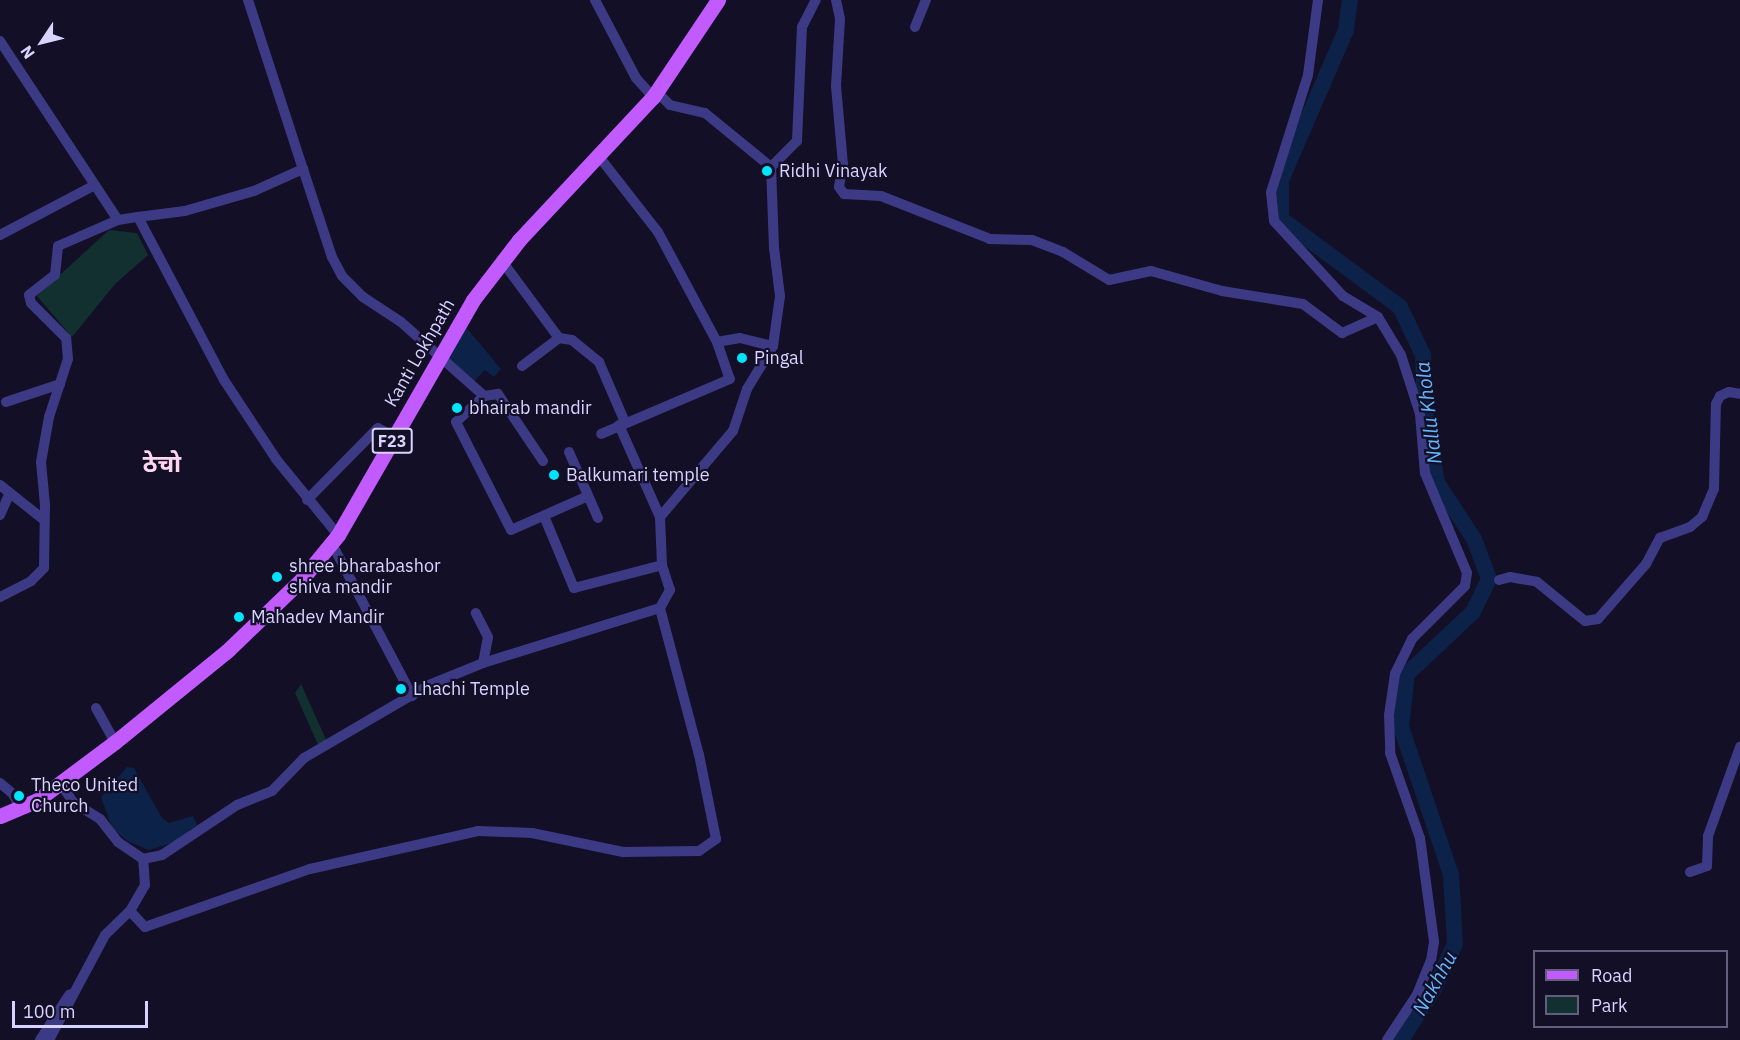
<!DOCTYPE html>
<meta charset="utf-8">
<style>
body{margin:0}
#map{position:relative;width:1740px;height:1040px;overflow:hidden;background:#130f26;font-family:"IBM Plex Sans","Noto Sans Devanagari",sans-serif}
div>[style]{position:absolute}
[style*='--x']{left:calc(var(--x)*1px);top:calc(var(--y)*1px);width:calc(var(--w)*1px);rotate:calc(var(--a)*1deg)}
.green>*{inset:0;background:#12302f}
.water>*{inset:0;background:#0c2248}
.river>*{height:16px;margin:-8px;padding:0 8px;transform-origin:8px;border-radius:8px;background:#0c2248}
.street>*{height:10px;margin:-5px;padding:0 5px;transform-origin:5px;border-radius:5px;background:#3d3a85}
.primary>*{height:15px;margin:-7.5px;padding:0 7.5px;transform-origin:7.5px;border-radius:7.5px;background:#c25bff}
.dots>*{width:16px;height:16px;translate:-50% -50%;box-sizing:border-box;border:3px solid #130f26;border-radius:50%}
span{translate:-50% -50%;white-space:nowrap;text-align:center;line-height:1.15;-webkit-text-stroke:4.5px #130f26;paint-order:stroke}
.shield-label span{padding:2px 4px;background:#130f26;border:2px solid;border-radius:4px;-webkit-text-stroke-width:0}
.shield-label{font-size:16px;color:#d9d4ff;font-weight:700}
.poi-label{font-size:18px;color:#d9d4ff}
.left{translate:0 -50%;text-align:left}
.street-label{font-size:18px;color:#d9d4ff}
.water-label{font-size:20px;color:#62b6ff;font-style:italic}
.district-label{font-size:24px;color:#ffd6f0;font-weight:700}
.legend{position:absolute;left:1533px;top:950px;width:195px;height:78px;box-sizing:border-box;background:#130f26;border:2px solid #625e7d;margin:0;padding:8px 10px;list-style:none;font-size:18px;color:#d9d4ff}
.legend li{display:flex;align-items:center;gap:12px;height:30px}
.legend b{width:30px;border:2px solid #625e7d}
.north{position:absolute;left:12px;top:12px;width:60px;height:60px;-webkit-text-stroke:4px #130f26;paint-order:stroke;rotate:235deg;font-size:16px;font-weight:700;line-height:24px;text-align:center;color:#d9d4ff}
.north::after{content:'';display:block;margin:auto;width:21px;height:27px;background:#d9d4ff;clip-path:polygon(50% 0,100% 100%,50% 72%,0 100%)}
.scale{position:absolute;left:12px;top:1001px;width:136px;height:27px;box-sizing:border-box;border:3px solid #d9d4ff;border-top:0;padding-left:8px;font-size:18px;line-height:21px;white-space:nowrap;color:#d9d4ff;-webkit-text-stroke:4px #130f26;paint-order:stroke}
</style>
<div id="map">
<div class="green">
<i style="clip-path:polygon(109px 230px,137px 233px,148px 255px,115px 284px,72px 337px,37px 296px)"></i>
<i style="clip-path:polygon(301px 684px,328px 744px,320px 749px,295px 693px)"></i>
</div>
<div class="water">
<i style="clip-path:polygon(465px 326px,501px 369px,494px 377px,485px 370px,472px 383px,446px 359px)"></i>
<i style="clip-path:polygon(127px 767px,134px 768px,162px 818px,169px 823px,193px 816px,197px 825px,172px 843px,149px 850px,129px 842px,112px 828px,101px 797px)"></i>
</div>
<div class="river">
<i style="--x:1350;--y:0;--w:30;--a:98"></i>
<i style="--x:1346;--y:30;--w:163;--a:113.4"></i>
<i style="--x:1281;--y:180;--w:39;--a:90"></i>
<i style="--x:1281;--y:219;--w:148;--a:36.5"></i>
<i style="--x:1400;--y:307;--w:53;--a:64.4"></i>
<i style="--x:1423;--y:355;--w:55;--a:87.9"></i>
<i style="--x:1425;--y:410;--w:74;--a:80.7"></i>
<i style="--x:1437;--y:483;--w:67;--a:56.5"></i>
<i style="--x:1474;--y:539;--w:43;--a:69.4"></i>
<i style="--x:1489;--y:579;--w:37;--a:116"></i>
<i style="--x:1473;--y:612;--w:91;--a:136.8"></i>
<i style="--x:1407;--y:674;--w:53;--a:96.5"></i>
<i style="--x:1401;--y:727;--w:156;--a:71.3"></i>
<i style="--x:1451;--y:875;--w:69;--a:86.7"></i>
<i style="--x:1455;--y:944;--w:50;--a:115"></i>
<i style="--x:1434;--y:989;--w:61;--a:122.9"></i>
</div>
<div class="street">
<i style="--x:248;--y:0;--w:178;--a:72"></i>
<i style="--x:595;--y:0;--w:88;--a:62.3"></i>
<i style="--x:636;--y:78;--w:25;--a:48"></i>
<i style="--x:836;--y:0;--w:19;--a:78"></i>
<i style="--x:840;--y:19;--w:67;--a:93.4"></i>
<i style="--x:836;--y:86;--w:78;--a:84.9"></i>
<i style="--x:843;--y:164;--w:23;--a:100"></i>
<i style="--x:839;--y:187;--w:9;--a:54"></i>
<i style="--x:844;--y:194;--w:37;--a:3"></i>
<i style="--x:881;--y:196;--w:117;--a:21.5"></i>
<i style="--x:990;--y:239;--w:42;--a:1.4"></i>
<i style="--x:1032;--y:240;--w:33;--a:21"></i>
<i style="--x:1063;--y:252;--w:54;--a:31.3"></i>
<i style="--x:1109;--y:280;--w:43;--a:-12.1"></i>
<i style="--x:1151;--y:271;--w:74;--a:15.7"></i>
<i style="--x:1222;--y:291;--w:82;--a:9.1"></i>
<i style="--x:1303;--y:304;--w:49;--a:36.6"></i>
<i style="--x:1342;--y:333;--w:39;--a:-24"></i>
<i style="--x:1318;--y:0;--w:76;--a:97.6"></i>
<i style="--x:1308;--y:75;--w:123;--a:107.5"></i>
<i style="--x:1271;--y:192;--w:29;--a:84"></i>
<i style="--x:1274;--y:221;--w:102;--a:47.4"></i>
<i style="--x:1343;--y:296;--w:41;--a:31"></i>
<i style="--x:1378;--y:317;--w:44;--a:58.8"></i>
<i style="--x:1401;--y:355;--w:62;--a:72.1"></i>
<i style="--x:1420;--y:414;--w:59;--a:85.2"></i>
<i style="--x:1425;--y:473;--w:108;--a:67.2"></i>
<i style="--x:1467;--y:573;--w:13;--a:99"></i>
<i style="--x:1465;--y:586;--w:75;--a:135"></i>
<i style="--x:1412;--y:639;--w:39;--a:116"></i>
<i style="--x:1395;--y:674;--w:41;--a:98.3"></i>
<i style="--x:1389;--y:715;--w:38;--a:88"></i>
<i style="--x:1390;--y:753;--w:90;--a:70.6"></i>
<i style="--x:1420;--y:838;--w:105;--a:82.3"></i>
<i style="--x:1434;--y:942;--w:18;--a:99"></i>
<i style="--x:1431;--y:960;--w:35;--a:112"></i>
<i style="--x:1418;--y:993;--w:56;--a:123.4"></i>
<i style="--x:915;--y:27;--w:29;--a:-68"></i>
<i style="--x:0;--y:41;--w:214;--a:56.6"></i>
<i style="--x:657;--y:92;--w:18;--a:45"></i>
<i style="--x:670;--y:105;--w:36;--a:13"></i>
<i style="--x:705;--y:113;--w:85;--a:39.3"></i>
<i style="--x:771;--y:167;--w:37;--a:-45"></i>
<i style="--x:797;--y:141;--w:114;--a:-87.5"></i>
<i style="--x:802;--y:27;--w:30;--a:-63"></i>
<i style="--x:597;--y:154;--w:99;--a:52"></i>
<i style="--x:658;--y:232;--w:125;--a:61.8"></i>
<i style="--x:717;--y:342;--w:39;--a:71"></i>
<i style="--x:730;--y:379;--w:140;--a:156.9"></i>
<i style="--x:138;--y:217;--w:47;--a:-7.3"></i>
<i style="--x:185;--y:211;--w:72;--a:-16.2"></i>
<i style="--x:254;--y:191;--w:54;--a:-24.2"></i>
<i style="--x:303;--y:169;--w:93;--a:71.8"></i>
<i style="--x:332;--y:257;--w:21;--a:62"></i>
<i style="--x:342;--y:276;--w:30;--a:45"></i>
<i style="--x:363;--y:297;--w:45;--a:33.3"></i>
<i style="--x:401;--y:322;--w:111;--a:41.7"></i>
<i style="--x:0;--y:235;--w:107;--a:-27.8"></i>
<i style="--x:502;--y:261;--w:96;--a:53.5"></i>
<i style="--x:559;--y:338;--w:13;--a:9"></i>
<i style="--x:572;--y:340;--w:35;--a:39"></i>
<i style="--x:599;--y:362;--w:65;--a:66.6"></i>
<i style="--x:717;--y:342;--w:23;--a:-10"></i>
<i style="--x:740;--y:338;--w:34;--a:14"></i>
<i style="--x:522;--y:366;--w:46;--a:-37.1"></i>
<i style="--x:6;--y:402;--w:57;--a:-18.4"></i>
<i style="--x:619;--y:425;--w:101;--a:66"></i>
<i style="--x:569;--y:452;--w:72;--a:66.3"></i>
<i style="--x:543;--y:461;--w:81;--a:-123.9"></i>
<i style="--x:498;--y:394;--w:14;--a:172"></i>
<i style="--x:484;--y:396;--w:38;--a:137"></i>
<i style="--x:456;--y:422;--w:121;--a:63"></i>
<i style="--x:511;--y:530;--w:84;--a:-23.8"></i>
<i style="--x:0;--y:485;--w:56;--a:38.5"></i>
<i style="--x:307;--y:500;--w:101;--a:-45.4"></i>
<i style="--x:378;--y:428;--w:18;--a:29"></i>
<i style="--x:0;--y:515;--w:24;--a:-66"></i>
<i style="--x:544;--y:516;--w:78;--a:67.4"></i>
<i style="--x:574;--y:588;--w:91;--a:-14.6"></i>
<i style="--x:332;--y:544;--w:172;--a:62.2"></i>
<i style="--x:1499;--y:580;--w:11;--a:-15"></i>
<i style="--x:1510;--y:577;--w:27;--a:10"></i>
<i style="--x:1537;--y:582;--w:62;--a:39.1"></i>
<i style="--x:1585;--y:621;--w:13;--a:-9"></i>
<i style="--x:1598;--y:619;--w:73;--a:-48.9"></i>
<i style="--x:1646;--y:564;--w:30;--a:-62"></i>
<i style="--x:1660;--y:538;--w:32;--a:-20"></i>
<i style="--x:1690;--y:527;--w:16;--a:-40"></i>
<i style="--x:1702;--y:517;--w:30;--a:-67"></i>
<i style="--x:1714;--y:489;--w:85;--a:-88.7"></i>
<i style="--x:1716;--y:404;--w:9;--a:-63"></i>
<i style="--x:1720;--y:396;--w:10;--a:-24"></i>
<i style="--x:1729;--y:392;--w:11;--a:10"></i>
<i style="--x:0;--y:597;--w:35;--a:-27"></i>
<i style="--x:31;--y:581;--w:18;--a:-45"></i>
<i style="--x:44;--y:568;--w:63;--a:-89.1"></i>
<i style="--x:45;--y:505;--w:43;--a:-95.3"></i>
<i style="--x:41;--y:462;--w:46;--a:-79.9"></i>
<i style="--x:49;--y:417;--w:61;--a:-71.9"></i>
<i style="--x:68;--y:359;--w:21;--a:-95"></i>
<i style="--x:66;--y:338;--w:49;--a:-135"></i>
<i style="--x:31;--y:303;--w:8;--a:-104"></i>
<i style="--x:29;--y:295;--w:33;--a:-38"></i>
<i style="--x:55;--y:275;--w:29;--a:-84"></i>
<i style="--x:58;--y:246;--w:65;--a:-23.4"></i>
<i style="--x:118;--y:220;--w:20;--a:-9"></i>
<i style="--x:138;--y:217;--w:184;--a:62.2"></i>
<i style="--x:224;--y:380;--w:95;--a:56.6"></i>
<i style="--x:276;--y:459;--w:98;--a:50.8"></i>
<i style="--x:483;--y:663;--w:185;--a:-17.3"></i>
<i style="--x:96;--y:708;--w:39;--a:61"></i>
<i style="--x:0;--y:783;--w:17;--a:40"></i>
<i style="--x:13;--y:794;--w:16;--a:63"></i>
<i style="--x:143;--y:859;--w:19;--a:-12"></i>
<i style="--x:162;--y:855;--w:90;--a:-33.7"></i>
<i style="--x:237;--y:805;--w:38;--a:-22"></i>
<i style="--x:272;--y:791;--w:46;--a:-45.9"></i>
<i style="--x:304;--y:758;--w:145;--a:-30.3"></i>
<i style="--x:429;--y:685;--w:58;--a:-22.2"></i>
<i style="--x:483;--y:663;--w:26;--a:-79"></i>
<i style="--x:488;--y:637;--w:27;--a:-117"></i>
<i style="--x:1690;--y:872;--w:18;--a:-19"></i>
<i style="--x:1707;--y:866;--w:30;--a:-88"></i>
<i style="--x:1708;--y:836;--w:95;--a:-70.2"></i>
<i style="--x:130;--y:911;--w:22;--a:47"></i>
<i style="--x:145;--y:927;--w:175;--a:-19.4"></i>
<i style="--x:310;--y:869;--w:172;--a:-12.7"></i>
<i style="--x:478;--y:831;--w:54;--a:2.1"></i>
<i style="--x:532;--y:833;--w:93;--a:11.8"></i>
<i style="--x:623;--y:852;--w:76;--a:-0.8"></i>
<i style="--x:699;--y:851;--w:21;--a:-35"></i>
<i style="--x:716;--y:839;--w:86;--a:-101.4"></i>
<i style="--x:699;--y:755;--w:152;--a:-104.9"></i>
<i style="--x:660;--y:608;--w:21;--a:-61"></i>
<i style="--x:670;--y:590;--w:26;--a:-108"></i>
<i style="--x:662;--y:565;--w:48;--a:-92.4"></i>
<i style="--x:660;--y:517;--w:113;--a:-49.7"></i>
<i style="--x:733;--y:431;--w:44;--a:-71.6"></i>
<i style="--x:747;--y:389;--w:50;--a:-58.8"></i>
<i style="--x:773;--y:346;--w:50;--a:-82"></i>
<i style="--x:780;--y:296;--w:48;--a:-97.1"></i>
<i style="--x:774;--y:248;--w:81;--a:-92.1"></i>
<i style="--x:40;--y:1040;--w:54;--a:-57.2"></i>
<i style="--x:49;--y:1040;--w:119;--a:-61.9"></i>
<i style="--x:105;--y:935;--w:35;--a:-44"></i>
<i style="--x:130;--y:911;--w:30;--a:-60"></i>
<i style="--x:145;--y:885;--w:26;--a:-94"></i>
<i style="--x:143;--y:859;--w:30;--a:-146"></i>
<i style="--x:118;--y:842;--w:29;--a:-128"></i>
<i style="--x:100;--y:819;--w:32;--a:-148"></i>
<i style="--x:73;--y:802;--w:23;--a:-124"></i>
</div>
<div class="primary">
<i style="--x:0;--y:816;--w:39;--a:-23"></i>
<i style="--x:36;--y:801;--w:99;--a:-36.8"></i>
<i style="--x:115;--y:742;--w:144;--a:-39.1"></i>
<i style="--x:227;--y:651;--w:103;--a:-43.8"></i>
<i style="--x:301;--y:580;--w:58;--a:-50.6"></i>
<i style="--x:338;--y:535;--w:271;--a:-60.1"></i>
<i style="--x:473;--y:300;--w:76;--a:-52.5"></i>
<i style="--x:519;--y:240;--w:196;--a:-46.9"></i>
<i style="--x:653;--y:97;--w:117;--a:-56.2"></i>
</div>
<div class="dots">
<i style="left:767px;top:171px;background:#00e5ff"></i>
<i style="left:742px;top:358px;background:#00e5ff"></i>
<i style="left:457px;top:408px;background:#00e5ff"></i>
<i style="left:554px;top:475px;background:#00e5ff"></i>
<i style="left:277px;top:577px;background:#00e5ff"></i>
<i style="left:239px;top:617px;background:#00e5ff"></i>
<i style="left:401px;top:689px;background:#00e5ff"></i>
<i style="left:19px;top:796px;background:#00e5ff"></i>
</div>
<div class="shield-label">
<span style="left:392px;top:441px">F23</span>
</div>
<div class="poi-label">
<span class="left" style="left:779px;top:171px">Ridhi Vinayak</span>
<span class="left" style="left:754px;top:358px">Pingal</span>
<span class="left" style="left:469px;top:408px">bhairab mandir</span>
<span class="left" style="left:566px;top:475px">Balkumari temple</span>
<span class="left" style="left:289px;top:577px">shree bharabashor<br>shiva mandir</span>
<span class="left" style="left:251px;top:617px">Mahadev Mandir</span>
<span class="left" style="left:413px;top:689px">Lhachi Temple</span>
<span class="left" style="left:31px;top:796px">Theco United<br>Church</span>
</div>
<div class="street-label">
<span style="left:420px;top:353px;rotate:-60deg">Kanti Lokhpath</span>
</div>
<div class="water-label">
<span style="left:1428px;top:413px;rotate:-97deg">Nallu Khola</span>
<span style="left:1434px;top:983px;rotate:-61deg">Nakhhu</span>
</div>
<div class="district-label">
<span style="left:162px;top:464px">ठेचो</span>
</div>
<ul class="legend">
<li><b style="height:8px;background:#c25bff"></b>Road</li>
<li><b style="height:16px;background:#12302f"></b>Park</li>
</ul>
<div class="north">N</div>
<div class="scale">100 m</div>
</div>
